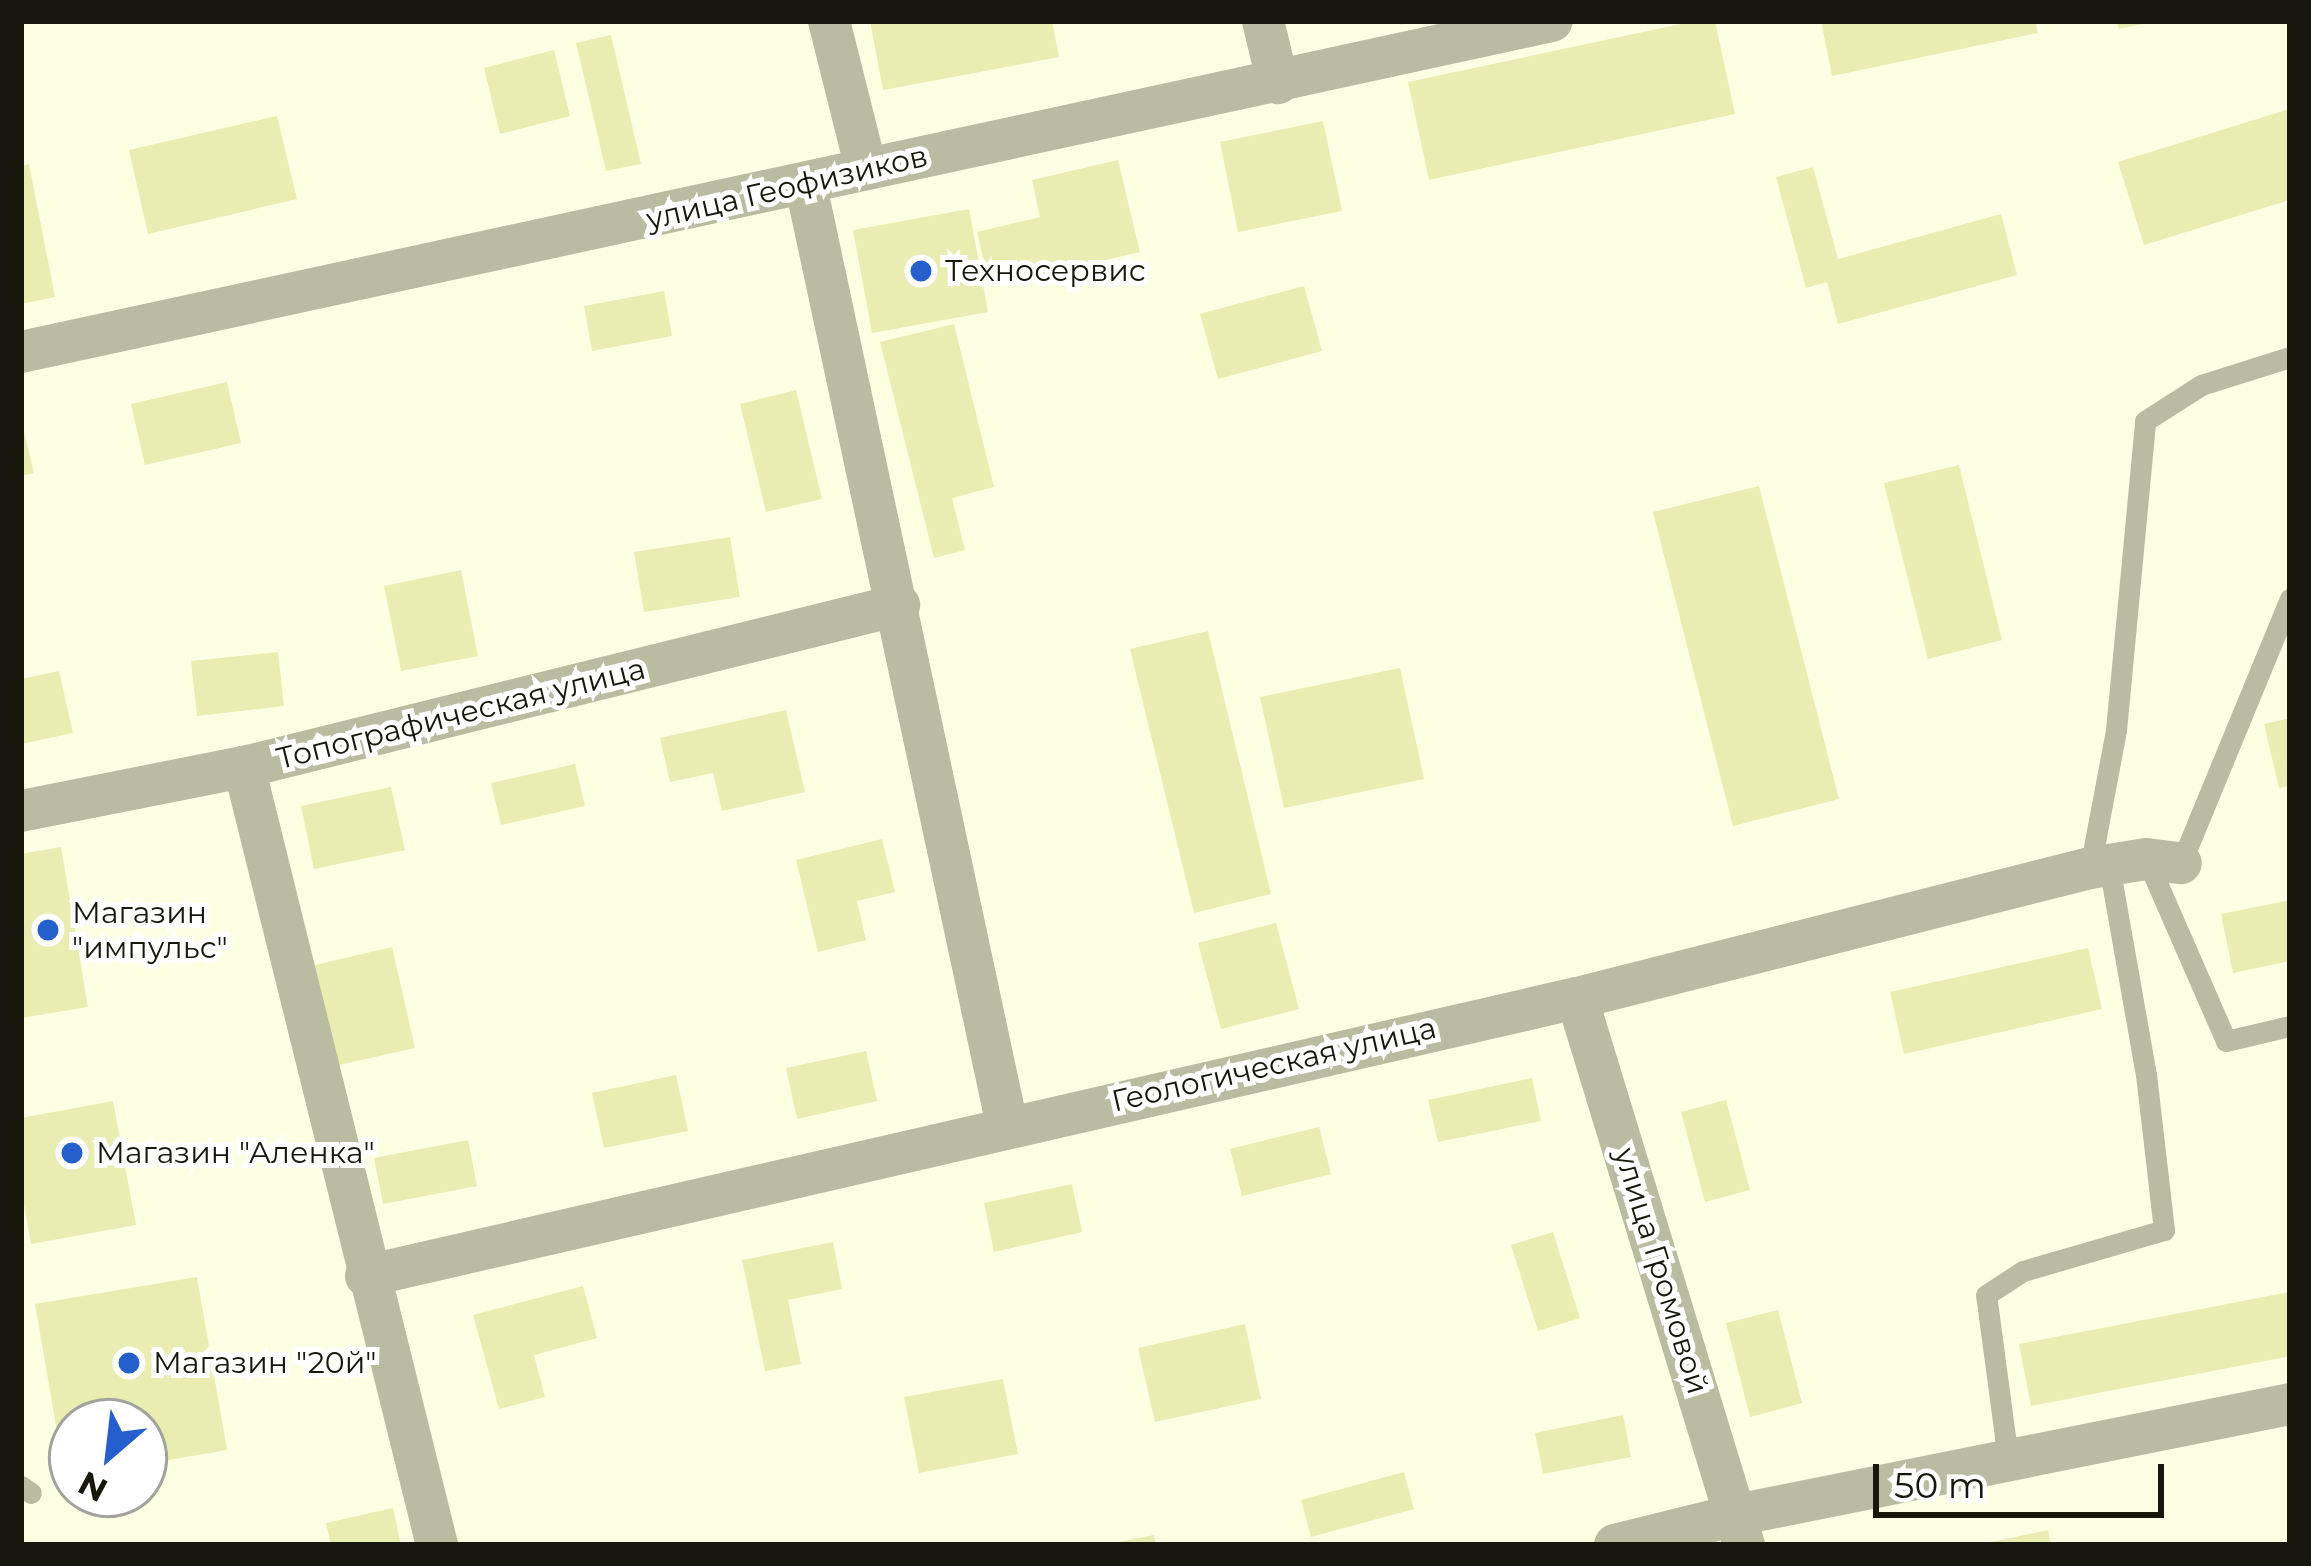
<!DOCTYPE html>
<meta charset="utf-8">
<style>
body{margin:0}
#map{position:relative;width:2311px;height:1566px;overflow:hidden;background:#fcffe2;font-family:Montserrat,sans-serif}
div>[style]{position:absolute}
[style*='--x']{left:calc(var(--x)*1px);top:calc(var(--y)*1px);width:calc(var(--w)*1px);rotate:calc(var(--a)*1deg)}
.building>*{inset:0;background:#e9edb1}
.lane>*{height:21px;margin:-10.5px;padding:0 10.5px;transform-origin:10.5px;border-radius:10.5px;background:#babca2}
.street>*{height:42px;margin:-21px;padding:0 21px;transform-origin:21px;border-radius:21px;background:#babca2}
.dots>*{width:33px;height:33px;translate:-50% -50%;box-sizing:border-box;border:6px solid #fff;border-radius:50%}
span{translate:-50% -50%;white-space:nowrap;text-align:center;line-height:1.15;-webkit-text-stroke:10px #fff;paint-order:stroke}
.street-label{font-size:30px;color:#17180b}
.poi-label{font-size:30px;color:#17180b}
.left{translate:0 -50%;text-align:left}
.frame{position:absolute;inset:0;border:24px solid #17180b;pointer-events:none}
.north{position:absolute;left:48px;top:1398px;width:120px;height:120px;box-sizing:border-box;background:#fff;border:3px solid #a2a39d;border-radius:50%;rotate:208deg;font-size:33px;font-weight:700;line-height:48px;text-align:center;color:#17180b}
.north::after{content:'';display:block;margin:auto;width:42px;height:54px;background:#255fcc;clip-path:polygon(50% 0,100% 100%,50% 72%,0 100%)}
.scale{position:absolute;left:1873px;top:1464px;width:291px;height:54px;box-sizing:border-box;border:6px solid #17180b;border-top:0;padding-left:15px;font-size:36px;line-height:42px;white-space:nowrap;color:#17180b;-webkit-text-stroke:9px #fff;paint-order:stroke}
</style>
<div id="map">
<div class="building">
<i style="clip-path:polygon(870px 21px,1052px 21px,1059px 57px,883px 90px)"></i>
<i style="clip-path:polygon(1695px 21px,1715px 21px,1735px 114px,1429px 180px,1408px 82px)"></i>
<i style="clip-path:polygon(1821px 21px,2035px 21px,2038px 33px,1832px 76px)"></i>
<i style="clip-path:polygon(2117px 21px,2146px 21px,2146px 23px,2119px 29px)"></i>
<i style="clip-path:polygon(611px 35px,641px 164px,606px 171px,576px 43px)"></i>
<i style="clip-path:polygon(554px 50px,570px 116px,500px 134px,484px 68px)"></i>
<i style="clip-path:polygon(2290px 109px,2290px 200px,2144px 245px,2118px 162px)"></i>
<i style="clip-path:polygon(277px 116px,297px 199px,148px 234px,129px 150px)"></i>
<i style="clip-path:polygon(1323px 121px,1342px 211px,1238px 232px,1220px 142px)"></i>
<i style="clip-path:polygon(1118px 160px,1140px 252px,990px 287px,977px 232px,1040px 217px,1032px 180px)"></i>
<i style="clip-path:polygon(29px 164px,55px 297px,21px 304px,21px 166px)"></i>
<i style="clip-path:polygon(1813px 167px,1838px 259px,2001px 214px,2017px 275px,1838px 324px,1827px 282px,1806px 288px,1776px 177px)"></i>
<i style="clip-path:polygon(969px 209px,988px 312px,872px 333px,853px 230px)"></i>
<i style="clip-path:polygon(1304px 286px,1322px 351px,1218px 379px,1200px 314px)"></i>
<i style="clip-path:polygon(664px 291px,672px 336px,592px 351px,584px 306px)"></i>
<i style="clip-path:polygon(954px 324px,994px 487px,952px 498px,965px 550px,934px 558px,880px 342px)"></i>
<i style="clip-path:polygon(227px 382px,241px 443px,145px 465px,131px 404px)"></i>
<i style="clip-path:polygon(796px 390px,822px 499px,766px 512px,740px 404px)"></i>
<i style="clip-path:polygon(23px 428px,34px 473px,21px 476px,21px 429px)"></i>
<i style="clip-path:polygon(1959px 465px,2002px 640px,1928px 659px,1884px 483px)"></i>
<i style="clip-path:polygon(1759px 486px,1839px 799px,1733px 826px,1653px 512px)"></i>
<i style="clip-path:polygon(730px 537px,740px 597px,644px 612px,634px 552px)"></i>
<i style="clip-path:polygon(461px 570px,478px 656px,401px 671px,384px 586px)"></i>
<i style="clip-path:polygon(1208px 631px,1271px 894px,1194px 913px,1130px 649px)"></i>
<i style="clip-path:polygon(278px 652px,284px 706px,197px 716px,191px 661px)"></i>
<i style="clip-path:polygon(1400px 668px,1424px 779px,1284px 808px,1260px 697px)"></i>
<i style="clip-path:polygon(59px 671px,73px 733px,21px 744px,21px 679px)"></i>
<i style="clip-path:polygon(786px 710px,805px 792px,722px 811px,713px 773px,670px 782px,660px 738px)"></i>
<i style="clip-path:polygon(2290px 718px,2290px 786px,2279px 788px,2264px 724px)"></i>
<i style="clip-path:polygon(575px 764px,585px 806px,501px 825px,491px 783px)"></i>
<i style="clip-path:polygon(391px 787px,405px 850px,314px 869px,301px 806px)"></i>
<i style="clip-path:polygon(882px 839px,895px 892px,857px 901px,866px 940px,818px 952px,796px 860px)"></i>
<i style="clip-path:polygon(61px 847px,88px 1007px,21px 1018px,21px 854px)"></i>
<i style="clip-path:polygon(2290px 900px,2290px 961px,2233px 973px,2221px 914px)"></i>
<i style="clip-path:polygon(1276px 923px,1299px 1009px,1221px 1029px,1198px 943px)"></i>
<i style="clip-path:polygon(392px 947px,415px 1048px,334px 1066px,311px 966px)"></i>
<i style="clip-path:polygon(2088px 948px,2102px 1009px,1904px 1054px,1890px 992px)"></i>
<i style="clip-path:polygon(866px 1051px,877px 1101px,797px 1119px,786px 1068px)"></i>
<i style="clip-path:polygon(676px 1075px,688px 1131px,604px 1148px,592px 1093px)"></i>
<i style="clip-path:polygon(1532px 1078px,1541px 1121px,1438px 1142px,1428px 1100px)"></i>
<i style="clip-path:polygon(1726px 1100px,1750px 1190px,1705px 1202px,1681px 1112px)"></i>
<i style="clip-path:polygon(113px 1101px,136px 1225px,31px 1244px,21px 1188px,21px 1118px)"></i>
<i style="clip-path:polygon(1319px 1127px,1331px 1174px,1242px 1196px,1230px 1149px)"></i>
<i style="clip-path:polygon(468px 1140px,477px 1186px,383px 1204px,374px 1158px)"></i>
<i style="clip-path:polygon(1072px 1184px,1082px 1232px,994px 1252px,984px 1203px)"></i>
<i style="clip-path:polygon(1553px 1232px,1580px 1318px,1538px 1331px,1511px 1245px)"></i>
<i style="clip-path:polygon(833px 1242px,842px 1289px,788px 1300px,801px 1364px,765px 1371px,742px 1260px)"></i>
<i style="clip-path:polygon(197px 1277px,227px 1450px,144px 1464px,144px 1422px,72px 1422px,72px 1477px,65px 1478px,35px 1304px)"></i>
<i style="clip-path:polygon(583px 1286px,597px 1338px,534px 1355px,545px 1397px,499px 1409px,473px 1315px)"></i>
<i style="clip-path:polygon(2289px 1292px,2290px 1356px,2031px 1406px,2019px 1344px)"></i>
<i style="clip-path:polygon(1778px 1310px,1802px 1403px,1750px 1417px,1726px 1323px)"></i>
<i style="clip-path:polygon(1245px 1324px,1261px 1399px,1155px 1422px,1138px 1348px)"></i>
<i style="clip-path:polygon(1003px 1379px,1018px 1454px,919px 1473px,904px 1397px)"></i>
<i style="clip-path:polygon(1623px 1415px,1631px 1457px,1543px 1474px,1535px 1433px)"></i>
<i style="clip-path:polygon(1404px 1472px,1414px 1509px,1311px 1537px,1301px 1500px)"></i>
<i style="clip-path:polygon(393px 1508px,401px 1545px,331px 1545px,326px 1523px)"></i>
<i style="clip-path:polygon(2048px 1530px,2051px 1545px,1987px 1545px,1987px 1543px)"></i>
<i style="clip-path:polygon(1154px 1535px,1156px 1545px,1115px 1545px,1115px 1543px)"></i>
</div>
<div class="lane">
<i style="--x:2147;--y:860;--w:197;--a:66.4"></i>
<i style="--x:2226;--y:1041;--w:66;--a:-13.2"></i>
<i style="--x:2181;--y:863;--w:286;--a:-67.6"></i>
<i style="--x:2090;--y:868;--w:140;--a:-79.3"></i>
<i style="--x:2116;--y:730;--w:310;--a:-84.6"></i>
<i style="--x:2145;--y:421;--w:67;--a:-32.7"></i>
<i style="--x:2201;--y:385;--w:93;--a:-17.5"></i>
<i style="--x:2008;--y:1459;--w:165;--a:-97.6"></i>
<i style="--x:1986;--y:1295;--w:44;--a:-33"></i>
<i style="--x:2023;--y:1271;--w:147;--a:-16.2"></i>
<i style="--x:2164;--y:1230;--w:156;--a:-96.6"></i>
<i style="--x:2146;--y:1075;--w:213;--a:-100"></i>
<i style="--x:21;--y:1486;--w:12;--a:35"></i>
</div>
<div class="street">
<i style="--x:829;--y:21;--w:152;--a:75.9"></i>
<i style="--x:1263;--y:21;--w:64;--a:76.4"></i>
<i style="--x:806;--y:186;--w:960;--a:77.92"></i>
<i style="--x:21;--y:352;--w:1566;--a:-12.2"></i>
<i style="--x:244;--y:767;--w:802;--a:76.07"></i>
<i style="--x:21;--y:811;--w:227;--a:-11.2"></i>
<i style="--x:244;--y:767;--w:675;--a:-13.89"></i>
<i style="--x:1577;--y:998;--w:572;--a:73.02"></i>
<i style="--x:366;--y:1276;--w:1242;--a:-12.93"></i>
<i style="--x:1577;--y:998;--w:529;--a:-14.22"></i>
<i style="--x:2090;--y:868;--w:57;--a:-9.1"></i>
<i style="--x:2146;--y:859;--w:35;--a:7"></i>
<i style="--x:1615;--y:1545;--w:125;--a:-13.9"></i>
<i style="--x:1736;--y:1515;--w:565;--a:-11.33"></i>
</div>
<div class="dots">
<i style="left:921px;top:271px;background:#255fcc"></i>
<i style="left:48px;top:930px;background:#255fcc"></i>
<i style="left:72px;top:1153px;background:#255fcc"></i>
<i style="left:129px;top:1363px;background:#255fcc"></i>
</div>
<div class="street-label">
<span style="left:787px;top:188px;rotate:-13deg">улица Геофизиков</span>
<span style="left:461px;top:714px;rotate:-14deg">Топографическая улица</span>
<span style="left:1274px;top:1065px;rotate:-13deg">Геологическая улица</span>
<span style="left:1661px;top:1271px;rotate:73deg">улица Громовой</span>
</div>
<div class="poi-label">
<span class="left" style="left:945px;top:271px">Техносервис</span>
<span class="left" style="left:72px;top:930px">Магазин<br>"импульс"</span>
<span class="left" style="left:96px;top:1153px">Магазин "Аленка"</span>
<span class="left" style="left:153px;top:1363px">Магазин "20й"</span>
</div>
<div class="frame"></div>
<div class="north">N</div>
<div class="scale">50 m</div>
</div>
